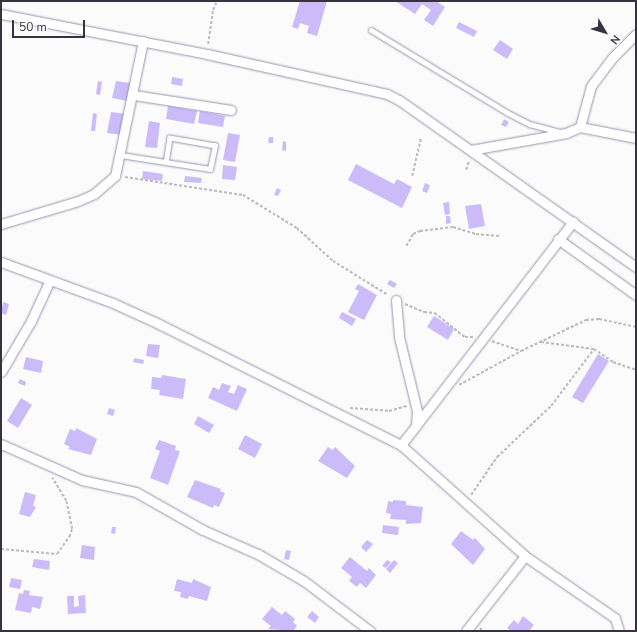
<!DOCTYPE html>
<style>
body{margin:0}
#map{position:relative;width:637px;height:632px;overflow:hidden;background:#fbfbfb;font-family:"Nunito Sans",sans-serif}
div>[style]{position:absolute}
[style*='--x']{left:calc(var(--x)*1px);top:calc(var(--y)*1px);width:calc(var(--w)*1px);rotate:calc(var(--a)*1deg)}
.building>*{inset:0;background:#ccbbf9}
.path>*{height:1.5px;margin-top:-0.75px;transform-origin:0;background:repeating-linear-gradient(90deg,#bbbabe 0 3px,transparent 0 5px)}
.roads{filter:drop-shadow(0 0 1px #9992af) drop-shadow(0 0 1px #9992af)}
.lane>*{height:4.5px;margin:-2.25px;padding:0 2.25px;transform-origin:2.25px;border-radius:2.25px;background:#fff}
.street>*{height:9px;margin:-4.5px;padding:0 4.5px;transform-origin:4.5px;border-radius:4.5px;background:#fff}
span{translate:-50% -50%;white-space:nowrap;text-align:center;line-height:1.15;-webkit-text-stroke:4px #fbfbfb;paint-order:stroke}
.frame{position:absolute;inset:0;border:2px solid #36333f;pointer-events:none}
.north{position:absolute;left:585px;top:12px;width:40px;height:40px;-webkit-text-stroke:3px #fbfbfb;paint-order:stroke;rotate:128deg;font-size:11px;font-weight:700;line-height:16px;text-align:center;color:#36333f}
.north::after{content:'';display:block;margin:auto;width:14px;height:18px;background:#36333f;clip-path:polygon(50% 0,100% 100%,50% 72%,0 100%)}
.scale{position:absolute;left:12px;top:20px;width:73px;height:18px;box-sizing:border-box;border:2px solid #36333f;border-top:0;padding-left:5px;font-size:12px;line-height:14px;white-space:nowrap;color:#36333f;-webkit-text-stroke:3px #fbfbfb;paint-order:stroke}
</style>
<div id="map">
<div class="building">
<i style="clip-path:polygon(300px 1px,327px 1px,317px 36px,307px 33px,309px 26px,300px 23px,298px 29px,292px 27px)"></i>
<i style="clip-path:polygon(395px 1px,436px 1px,445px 7px,433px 26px,424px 20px,431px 10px,422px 4px,415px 14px)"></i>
<i style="clip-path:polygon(459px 22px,477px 31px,474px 37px,456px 28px)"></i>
<i style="clip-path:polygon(500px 40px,513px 49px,507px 59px,493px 50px)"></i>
<i style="clip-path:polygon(172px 77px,183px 79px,182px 86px,171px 84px)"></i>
<i style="clip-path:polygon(98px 81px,102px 82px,100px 95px,96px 94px)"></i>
<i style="clip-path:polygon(116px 81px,130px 83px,127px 101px,112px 98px)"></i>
<i style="clip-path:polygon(168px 106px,197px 111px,194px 124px,166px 119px)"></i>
<i style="clip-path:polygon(200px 111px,225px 116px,223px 127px,198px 123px)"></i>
<i style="clip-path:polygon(111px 112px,126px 114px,123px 135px,107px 133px)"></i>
<i style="clip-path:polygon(93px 113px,97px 114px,95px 131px,91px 131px)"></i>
<i style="clip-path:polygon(504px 119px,509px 122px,506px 127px,501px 125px)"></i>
<i style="clip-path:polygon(149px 121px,160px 123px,157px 148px,145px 147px)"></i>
<i style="clip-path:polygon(228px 133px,240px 135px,235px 162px,223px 160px)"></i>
<i style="clip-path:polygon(269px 137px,273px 137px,273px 143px,268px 143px)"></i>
<i style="clip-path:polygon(283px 141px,286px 142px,286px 151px,282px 150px)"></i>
<i style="clip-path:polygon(356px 164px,394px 184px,397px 179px,412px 187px,402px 208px,348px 180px)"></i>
<i style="clip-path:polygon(223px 165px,237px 167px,235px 180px,222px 179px)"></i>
<i style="clip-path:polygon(143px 171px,163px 174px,162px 181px,142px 179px)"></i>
<i style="clip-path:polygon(185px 176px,202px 178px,201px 183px,184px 182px)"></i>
<i style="clip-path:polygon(425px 183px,430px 185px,427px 193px,422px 191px)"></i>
<i style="clip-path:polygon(277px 188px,281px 190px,278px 196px,274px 195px)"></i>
<i style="clip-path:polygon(449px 202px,450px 214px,445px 215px,443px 203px)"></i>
<i style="clip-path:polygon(481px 204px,485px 226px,469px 229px,465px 206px)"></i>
<i style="clip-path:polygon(446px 216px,450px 216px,451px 223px,446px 224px)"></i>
<i style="clip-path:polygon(390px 280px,397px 284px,394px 288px,387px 284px)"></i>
<i style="clip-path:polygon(358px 284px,377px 295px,364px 320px,348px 312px,359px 291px,355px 289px)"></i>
<i style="clip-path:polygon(3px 302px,9px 304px,6px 315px,1px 313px)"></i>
<i style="clip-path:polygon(342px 312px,356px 319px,352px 326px,339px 318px)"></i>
<i style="clip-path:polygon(434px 316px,454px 329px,448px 340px,427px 327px)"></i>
<i style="clip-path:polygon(148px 344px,160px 345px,158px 358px,146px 356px)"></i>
<i style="clip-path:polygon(598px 354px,609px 361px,583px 403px,572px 397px)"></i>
<i style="clip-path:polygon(26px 357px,43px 361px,41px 373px,23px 369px)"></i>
<i style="clip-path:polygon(134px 358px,144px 360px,143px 364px,133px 362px)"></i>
<i style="clip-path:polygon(162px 375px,186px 379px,183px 399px,159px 395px,160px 390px,151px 389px,152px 377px,161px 378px)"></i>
<i style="clip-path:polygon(20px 379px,26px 382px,25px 386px,18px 383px)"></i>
<i style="clip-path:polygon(222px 383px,231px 386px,228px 392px,234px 394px,238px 385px,247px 389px,237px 411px,208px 398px,213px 387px,219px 390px)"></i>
<i style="clip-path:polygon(21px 398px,32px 405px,18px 428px,7px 421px)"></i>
<i style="clip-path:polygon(109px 408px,115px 410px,113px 416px,107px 414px)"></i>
<i style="clip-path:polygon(198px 416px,214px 425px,209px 433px,194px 424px)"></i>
<i style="clip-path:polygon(76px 428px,97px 439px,91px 455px,68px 449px,70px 447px,64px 444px,70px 429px,75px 431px)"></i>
<i style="clip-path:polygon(245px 435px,262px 444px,255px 458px,238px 449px)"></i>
<i style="clip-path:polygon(159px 440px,176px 446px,175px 450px,180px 451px,168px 485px,150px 478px,160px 451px,155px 449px)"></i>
<i style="clip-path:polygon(328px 447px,333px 450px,335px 447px,355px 466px,347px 478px,318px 461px)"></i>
<i style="clip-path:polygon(195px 480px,221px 489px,220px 491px,225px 493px,219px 507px,214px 505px,213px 508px,187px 497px)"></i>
<i style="clip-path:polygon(25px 492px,36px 495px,33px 506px,36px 507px,30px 517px,19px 514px)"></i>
<i style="clip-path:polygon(393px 500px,406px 501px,406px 505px,423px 507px,421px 523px,406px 524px,406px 520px,390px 519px,391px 514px,386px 513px,388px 501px,393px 502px)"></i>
<i style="clip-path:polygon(383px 525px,399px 527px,398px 535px,382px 533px)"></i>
<i style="clip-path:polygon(112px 527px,116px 527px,115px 534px,111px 533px)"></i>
<i style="clip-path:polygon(461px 531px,473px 540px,475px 538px,485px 549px,473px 565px,451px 544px)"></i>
<i style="clip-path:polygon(367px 540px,373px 544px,366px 552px,361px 547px)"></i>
<i style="clip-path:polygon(82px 545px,95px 547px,94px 560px,80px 558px)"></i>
<i style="clip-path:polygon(286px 550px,291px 551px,289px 560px,284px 559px)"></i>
<i style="clip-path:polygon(350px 557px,367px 571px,369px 568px,376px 575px,366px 588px,360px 583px,357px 587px,349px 581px,352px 577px,341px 568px)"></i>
<i style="clip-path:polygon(34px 559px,50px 561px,49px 570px,32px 567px)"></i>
<i style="clip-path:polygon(387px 560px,391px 562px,386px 568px,382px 566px)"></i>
<i style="clip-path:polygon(394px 560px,398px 563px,390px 573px,386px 569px)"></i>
<i style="clip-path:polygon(11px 578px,22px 580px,20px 589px,9px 587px)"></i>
<i style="clip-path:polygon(177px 579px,192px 583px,193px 579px,211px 587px,207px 601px,189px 596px,188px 599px,180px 597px,181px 592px,174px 591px)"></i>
<i style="clip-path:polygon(24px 590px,30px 591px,29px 595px,43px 597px,40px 609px,32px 607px,31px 613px,15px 610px,19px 593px,23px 594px)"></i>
<i style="clip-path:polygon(85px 595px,86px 613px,68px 614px,67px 596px,74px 596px,74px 607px,79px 606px,78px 596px)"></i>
<i style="clip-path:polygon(272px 607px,282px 615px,285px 611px,295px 619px,293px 622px,297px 626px,293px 631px,268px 629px,271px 626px,262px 619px)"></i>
<i style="clip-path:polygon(312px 611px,319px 617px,315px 623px,307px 617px)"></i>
<i style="clip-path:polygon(523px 616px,534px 625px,529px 631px,511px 631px,507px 628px,514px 620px,518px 624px)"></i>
</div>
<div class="path">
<i style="--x:208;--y:44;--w:34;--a:-82"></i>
<i style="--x:213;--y:10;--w:10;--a:-66"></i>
<i style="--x:466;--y:170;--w:10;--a:-73"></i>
<i style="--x:412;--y:176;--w:39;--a:-77"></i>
<i style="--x:125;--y:177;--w:119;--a:8.7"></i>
<i style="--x:243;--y:195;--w:63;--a:31.4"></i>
<i style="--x:297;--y:228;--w:49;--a:42.5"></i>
<i style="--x:333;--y:261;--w:65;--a:31.7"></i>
<i style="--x:406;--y:246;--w:14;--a:-60"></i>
<i style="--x:413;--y:234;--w:8;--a:-23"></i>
<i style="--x:420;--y:231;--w:33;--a:-7"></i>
<i style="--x:453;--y:227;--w:24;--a:17"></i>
<i style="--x:476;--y:234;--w:23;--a:5"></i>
<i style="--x:405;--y:304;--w:21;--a:23"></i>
<i style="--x:424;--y:312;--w:11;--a:5"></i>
<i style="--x:435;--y:313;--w:38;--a:39"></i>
<i style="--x:465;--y:337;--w:8;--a:0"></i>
<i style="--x:492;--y:341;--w:31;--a:19"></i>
<i style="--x:541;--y:342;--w:53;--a:7.5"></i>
<i style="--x:594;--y:349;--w:23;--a:34"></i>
<i style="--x:613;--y:362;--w:24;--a:19"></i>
<i style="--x:459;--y:385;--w:71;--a:-28.7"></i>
<i style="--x:521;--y:351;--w:72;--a:-25.5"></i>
<i style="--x:586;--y:320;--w:13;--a:-4"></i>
<i style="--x:599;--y:319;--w:38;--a:12"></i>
<i style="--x:350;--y:408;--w:39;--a:4"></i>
<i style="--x:389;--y:411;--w:19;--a:-16"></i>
<i style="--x:471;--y:495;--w:46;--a:-55.6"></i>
<i style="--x:497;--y:457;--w:74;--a:-43.4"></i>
<i style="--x:551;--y:406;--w:71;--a:-53"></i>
<i style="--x:1;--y:549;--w:56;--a:5.1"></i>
<i style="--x:57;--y:554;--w:21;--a:-55"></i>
<i style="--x:69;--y:537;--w:9;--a:-69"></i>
<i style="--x:72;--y:529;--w:29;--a:-102"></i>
<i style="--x:66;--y:501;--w:27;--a:-121"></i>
<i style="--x:480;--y:628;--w:4;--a:45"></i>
</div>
<div class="roads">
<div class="lane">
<i style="--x:371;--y:30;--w:160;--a:31.2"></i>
<i style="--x:508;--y:113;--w:25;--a:27"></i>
<i style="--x:530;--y:124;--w:31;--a:15"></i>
<i style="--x:121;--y:155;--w:90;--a:8.9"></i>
<i style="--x:210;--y:169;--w:24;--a:-78"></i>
<i style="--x:215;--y:146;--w:46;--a:-169.9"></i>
<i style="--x:170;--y:138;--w:24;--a:99"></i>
</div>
<div class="street">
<i style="--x:1;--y:14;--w:210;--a:11"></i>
<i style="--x:207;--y:54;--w:184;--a:12.5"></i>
<i style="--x:387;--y:94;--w:13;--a:27"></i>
<i style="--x:399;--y:100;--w:290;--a:35.2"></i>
<i style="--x:134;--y:95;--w:98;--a:8.8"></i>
<i style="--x:580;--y:127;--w:42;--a:-75"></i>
<i style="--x:591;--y:86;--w:36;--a:-53"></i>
<i style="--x:613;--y:57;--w:33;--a:-45"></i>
<i style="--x:471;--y:150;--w:97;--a:-10.1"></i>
<i style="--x:566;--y:133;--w:15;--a:-23"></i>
<i style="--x:580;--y:127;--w:57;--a:11.1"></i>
<i style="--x:1;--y:224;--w:80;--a:-16.6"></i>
<i style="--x:78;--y:201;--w:17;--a:-24"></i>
<i style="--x:94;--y:194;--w:28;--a:-41"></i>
<i style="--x:115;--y:176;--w:138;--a:-78.3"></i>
<i style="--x:558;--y:239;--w:96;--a:35.7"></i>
<i style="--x:1;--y:262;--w:119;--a:20.1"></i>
<i style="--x:113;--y:303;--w:51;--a:24.5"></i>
<i style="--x:159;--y:324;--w:271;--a:26.6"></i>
<i style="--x:401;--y:445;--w:166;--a:41.8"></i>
<i style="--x:525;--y:556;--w:95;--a:128.2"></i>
<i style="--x:396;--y:300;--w:37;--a:85"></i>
<i style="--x:399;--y:337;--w:76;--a:76.3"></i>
<i style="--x:417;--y:411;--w:15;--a:94"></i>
<i style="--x:1;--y:372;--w:59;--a:-59.5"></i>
<i style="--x:31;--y:321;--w:45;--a:-65.1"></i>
<i style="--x:1;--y:444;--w:89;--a:24"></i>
<i style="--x:82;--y:480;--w:55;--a:12.5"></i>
<i style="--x:136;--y:492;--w:77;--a:29.6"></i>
<i style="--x:203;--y:530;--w:60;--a:23.6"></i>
<i style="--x:258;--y:554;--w:53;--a:30.4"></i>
<i style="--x:304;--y:581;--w:83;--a:37.1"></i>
<i style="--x:401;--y:445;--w:282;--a:-52.4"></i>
<i style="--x:525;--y:556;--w:109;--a:34.6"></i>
<i style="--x:615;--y:618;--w:14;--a:73"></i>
</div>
</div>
<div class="frame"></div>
<div class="north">N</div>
<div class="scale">50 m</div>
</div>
